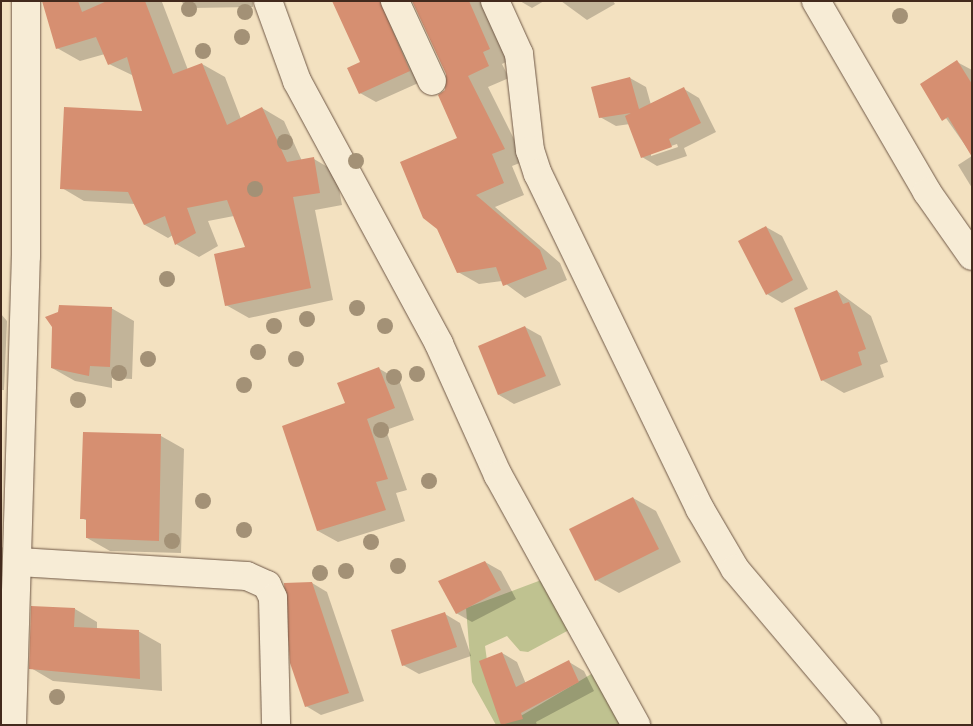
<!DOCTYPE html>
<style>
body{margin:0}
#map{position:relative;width:973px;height:726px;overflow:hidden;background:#f3e1c0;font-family:"Old Standard TT",serif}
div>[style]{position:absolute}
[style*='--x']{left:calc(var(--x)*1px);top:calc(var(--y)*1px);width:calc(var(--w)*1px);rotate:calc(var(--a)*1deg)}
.green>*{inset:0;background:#bfc290}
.shadow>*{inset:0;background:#0003}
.building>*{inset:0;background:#d68f71}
.roads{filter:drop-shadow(0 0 1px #6f5846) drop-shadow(0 0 1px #6f5846)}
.minor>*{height:28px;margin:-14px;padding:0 14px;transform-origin:14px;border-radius:14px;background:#f7ecd6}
.trees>*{width:16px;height:16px;margin:-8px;border-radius:50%;background:#a39176}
span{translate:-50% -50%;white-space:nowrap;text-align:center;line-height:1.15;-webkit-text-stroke:5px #f7ecd6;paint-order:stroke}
.frame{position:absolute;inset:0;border:2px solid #432a1d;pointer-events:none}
</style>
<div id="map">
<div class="green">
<i style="clip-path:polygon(544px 579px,569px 630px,528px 652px,520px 651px,507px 636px,485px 646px,489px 675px,514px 720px,593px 673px,623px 725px,496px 725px,472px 682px,466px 608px)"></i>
</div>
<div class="shadow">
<i style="clip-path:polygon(43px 1px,162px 2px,188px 70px,202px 64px,225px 77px,241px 119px,262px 108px,284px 121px,302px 161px,314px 159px,336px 172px,342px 205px,315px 210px,333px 300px,249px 318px,226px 305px,247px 248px,234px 216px,208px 221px,218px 246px,199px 257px,176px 244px,173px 235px,168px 238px,145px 225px,135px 204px,84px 201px,62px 188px,144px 112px,134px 76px,109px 64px,105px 54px,80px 61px,57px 48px)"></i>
<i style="clip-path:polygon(180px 1px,253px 1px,253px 7px,191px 8px)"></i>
<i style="clip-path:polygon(333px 1px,391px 1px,425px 80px,376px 102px,360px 93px,362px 63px)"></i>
<i style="clip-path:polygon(414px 1px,507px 1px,510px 60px,502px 64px,509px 78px,488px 87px,525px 161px,512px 166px,524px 195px,495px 207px,560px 263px,567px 280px,525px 298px,502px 281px,479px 284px,458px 272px,459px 139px,446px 90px,447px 74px)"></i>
<i style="clip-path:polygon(520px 1px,544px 1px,532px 8px)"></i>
<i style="clip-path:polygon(561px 1px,613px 1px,615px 4px,587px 20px)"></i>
<i style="clip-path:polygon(957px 62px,972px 70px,972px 155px,922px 84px)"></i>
<i style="clip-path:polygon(evenodd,630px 78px,646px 87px,651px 105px,684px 89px,699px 98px,716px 132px,684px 148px,687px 156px,657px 166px,642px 157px,630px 124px,616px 126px,600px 117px,630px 78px,677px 144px,678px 147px,651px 156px,651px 153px,677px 144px)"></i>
<i style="clip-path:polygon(972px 156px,972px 188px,958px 165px)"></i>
<i style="clip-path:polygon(766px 227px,782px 236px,808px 289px,782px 303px,767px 294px)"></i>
<i style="clip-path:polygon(837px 291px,871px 316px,888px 362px,880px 365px,884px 377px,844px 393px,822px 380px)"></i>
<i style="clip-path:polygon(111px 308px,134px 321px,132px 379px,112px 378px,112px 388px,75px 381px,52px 368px)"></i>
<i style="clip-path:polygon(1px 314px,7px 321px,4px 390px,1px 390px)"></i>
<i style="clip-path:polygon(525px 327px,541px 336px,561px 385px,514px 404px,499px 395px)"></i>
<i style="clip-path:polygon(378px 368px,399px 380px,414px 420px,386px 430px,407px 490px,396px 493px,405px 521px,338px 542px,318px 531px,347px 404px)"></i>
<i style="clip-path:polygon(84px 433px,161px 436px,184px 449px,181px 553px,110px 551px,87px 538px,88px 521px,81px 518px)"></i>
<i style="clip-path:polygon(633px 498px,656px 511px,681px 562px,619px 593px,596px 580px)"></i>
<i style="clip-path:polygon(1px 537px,2px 547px,9px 551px,10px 576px,1px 576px)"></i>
<i style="clip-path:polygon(485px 562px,501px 571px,516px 599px,472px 622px,456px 613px)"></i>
<i style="clip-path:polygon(312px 583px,327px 592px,364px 701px,321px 715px,306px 706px)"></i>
<i style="clip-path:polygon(75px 609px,97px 622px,97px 629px,138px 631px,161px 644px,162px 691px,53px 681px,31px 668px)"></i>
<i style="clip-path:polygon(445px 614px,460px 623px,471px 656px,419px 674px,403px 665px)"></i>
<i style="clip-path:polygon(502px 653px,517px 662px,526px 684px,569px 662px,584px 671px,594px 691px,536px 722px,537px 725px,502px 725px,480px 662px)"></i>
</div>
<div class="building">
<i style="clip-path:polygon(42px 1px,78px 1px,82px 12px,107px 1px,145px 1px,173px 74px,202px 63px,227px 125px,262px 107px,287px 162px,314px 157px,320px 193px,293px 197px,311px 288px,225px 306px,214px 254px,245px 247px,227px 200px,187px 208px,196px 233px,175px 245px,165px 216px,144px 225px,128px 192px,60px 189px,64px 107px,142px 111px,127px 57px,108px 65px,96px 37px,56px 49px)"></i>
<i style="clip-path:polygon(332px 1px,380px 1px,410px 71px,359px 94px,347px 68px,360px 62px)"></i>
<i style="clip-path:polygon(412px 1px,469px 1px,490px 49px,483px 52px,489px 66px,468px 76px,505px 149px,492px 154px,504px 183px,476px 195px,540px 250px,547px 269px,503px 286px,496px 267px,457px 273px,437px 229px,423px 218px,400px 162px,457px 138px,438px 95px,445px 90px,446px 74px)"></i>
<i style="clip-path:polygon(957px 60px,972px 84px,972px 157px,948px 117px,942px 121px,920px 84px)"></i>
<i style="clip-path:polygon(630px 77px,639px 109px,684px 87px,701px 123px,669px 139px,672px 147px,641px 158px,625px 116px,631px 113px,599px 118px,591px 87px)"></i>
<i style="clip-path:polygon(766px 226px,793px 280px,766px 295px,738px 241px)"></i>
<i style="clip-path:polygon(837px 290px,843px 304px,849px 302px,866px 349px,858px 352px,862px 365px,821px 381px,794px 308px)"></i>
<i style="clip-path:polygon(59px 305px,112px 307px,110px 367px,90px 366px,89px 376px,51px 368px,52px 327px,45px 317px,58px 312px)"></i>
<i style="clip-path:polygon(525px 326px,546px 376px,498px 395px,478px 346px)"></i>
<i style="clip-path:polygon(379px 367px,395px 408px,367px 419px,388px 479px,376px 482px,386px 510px,317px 531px,282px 426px,345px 403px,337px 383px)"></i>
<i style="clip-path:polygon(83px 432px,161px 434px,159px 541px,86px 538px,86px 519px,80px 519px)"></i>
<i style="clip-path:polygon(633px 497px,659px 549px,595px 581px,569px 529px)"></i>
<i style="clip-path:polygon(485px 561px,501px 590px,456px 614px,438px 581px)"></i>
<i style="clip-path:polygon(312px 582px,349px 693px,305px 707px,290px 663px,284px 583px)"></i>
<i style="clip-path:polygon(31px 606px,75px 608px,74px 627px,139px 630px,140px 679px,29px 669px)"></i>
<i style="clip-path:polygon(445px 612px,457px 647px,402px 666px,391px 630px)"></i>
<i style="clip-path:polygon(502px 652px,516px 687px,569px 660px,579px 682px,521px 713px,523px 719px,501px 725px,479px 661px)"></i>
</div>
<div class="roads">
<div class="minor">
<i style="--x:268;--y:1;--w:85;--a:70.1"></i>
<i style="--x:297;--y:81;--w:299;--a:61.6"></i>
<i style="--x:439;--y:344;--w:144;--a:65.8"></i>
<i style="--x:498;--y:475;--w:286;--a:61.1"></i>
<i style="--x:395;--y:1;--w:88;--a:65.2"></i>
<i style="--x:495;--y:1;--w:58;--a:65.6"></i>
<i style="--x:519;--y:54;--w:97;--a:83.5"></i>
<i style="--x:530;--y:150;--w:25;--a:72"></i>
<i style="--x:538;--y:174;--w:372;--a:64.2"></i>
<i style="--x:700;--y:509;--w:69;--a:59.7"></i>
<i style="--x:735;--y:569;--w:204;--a:49.8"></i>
<i style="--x:816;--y:1;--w:221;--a:59.8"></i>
<i style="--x:927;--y:192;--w:78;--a:54.9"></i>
<i style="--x:19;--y:562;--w:228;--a:3.5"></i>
<i style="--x:247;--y:576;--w:22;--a:24"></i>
<i style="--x:267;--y:585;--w:14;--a:65"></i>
<i style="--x:273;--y:598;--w:127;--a:88.6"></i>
<i style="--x:12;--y:725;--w:469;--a:-88.3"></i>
<i style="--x:26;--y:256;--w:255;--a:-90"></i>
</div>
</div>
<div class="trees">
<i style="left:189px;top:9px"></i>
<i style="left:245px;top:12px"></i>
<i style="left:900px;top:16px"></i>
<i style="left:242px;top:37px"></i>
<i style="left:203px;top:51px"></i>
<i style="left:285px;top:142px"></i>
<i style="left:356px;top:161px"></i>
<i style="left:255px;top:189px"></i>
<i style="left:167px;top:279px"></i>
<i style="left:357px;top:308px"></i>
<i style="left:307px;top:319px"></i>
<i style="left:274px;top:326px"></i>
<i style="left:385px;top:326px"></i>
<i style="left:258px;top:352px"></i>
<i style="left:148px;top:359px"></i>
<i style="left:296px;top:359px"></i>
<i style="left:119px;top:373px"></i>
<i style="left:417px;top:374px"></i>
<i style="left:394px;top:377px"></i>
<i style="left:244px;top:385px"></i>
<i style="left:78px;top:400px"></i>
<i style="left:381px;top:430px"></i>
<i style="left:429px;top:481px"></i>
<i style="left:203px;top:501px"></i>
<i style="left:244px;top:530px"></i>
<i style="left:172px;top:541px"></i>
<i style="left:371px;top:542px"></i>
<i style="left:398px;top:566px"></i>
<i style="left:346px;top:571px"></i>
<i style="left:320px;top:573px"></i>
<i style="left:57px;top:697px"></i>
</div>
<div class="frame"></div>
</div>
